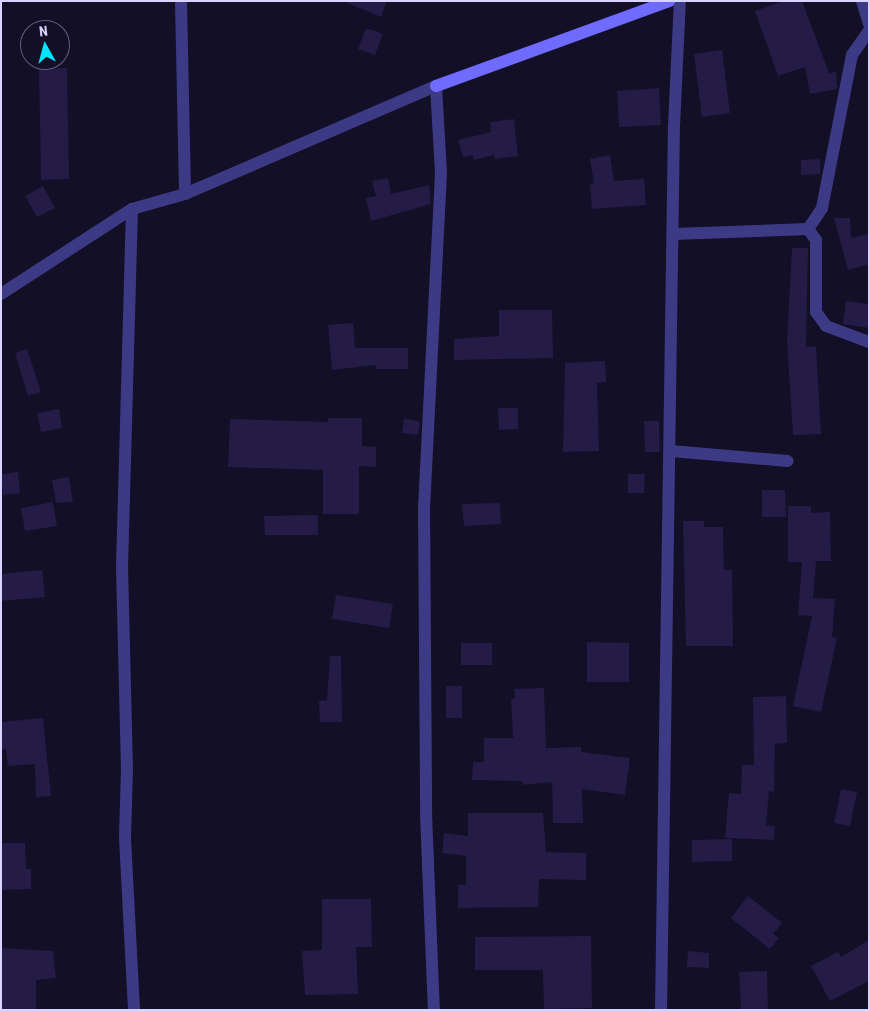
<!DOCTYPE html>
<style>
body{margin:0}
#map{position:relative;width:870px;height:1011px;overflow:hidden;background:#130f26;font-family:"Roboto Condensed",sans-serif}
div>[style]{position:absolute}
[style*='--x']{left:calc(var(--x)*1px);top:calc(var(--y)*1px);width:calc(var(--w)*1px);rotate:calc(var(--a)*1deg)}
.building>*{inset:0;background:#241b47}
.street>*{height:12px;margin:-6px;padding:0 6px;transform-origin:6px;border-radius:6px;background:#3d3a85}
.secondary>*{height:12px;margin:-6px;padding:0 6px;transform-origin:6px;border-radius:6px;background:#6f6bff}
span{translate:-50% -50%;white-space:nowrap;text-align:center;line-height:1.15;-webkit-text-stroke:4px #130f26;paint-order:stroke}
.frame{position:absolute;inset:0;border:2px solid #d9d4ff;pointer-events:none}
.north{position:absolute;left:20px;top:20px;width:50px;height:50px;box-sizing:border-box;background:#130f26;border:1px solid #625e7d;border-radius:50%;rotate:353deg;font-size:14px;font-weight:700;line-height:20px;text-align:center;color:#d9d4ff}
.north::after{content:'';display:block;margin:auto;width:18px;height:22px;background:#00e5ff;clip-path:polygon(50% 0,100% 100%,50% 72%,0 100%)}
</style>
<div id="map">
<div class="building">
<i style="clip-path:polygon(343px 1px,387px 1px,381px 17px)"></i>
<i style="clip-path:polygon(783px 1px,802px 1px,829px 73px,836px 72px,837px 89px,810px 94px,805px 67px,778px 76px,755px 11px)"></i>
<i style="clip-path:polygon(366px 28px,383px 34px,375px 55px,358px 49px)"></i>
<i style="clip-path:polygon(722px 50px,730px 113px,702px 117px,694px 54px)"></i>
<i style="clip-path:polygon(67px 68px,69px 179px,41px 180px,39px 69px)"></i>
<i style="clip-path:polygon(659px 88px,661px 125px,619px 127px,617px 91px)"></i>
<i style="clip-path:polygon(514px 119px,518px 156px,495px 159px,494px 155px,474px 160px,473px 155px,463px 157px,458px 140px,491px 132px,490px 122px)"></i>
<i style="clip-path:polygon(610px 155px,614px 181px,644px 179px,646px 205px,592px 209px,590px 184px,594px 183px,590px 159px)"></i>
<i style="clip-path:polygon(820px 159px,820px 174px,801px 175px,801px 160px)"></i>
<i style="clip-path:polygon(388px 178px,391px 194px,429px 185px,431px 204px,371px 221px,366px 198px,376px 196px,372px 181px)"></i>
<i style="clip-path:polygon(43px 186px,55px 208px,37px 217px,25px 196px)"></i>
<i style="clip-path:polygon(834px 218px,850px 218px,851px 238px,869px 234px,869px 264px,848px 270px)"></i>
<i style="clip-path:polygon(792px 248px,808px 248px,806px 347px,816px 346px,821px 434px,793px 435px,787px 341px)"></i>
<i style="clip-path:polygon(846px 301px,869px 304px,869px 328px,843px 324px)"></i>
<i style="clip-path:polygon(499px 310px,552px 310px,553px 358px,454px 360px,454px 339px,499px 336px)"></i>
<i style="clip-path:polygon(353px 323px,355px 348px,408px 348px,408px 369px,376px 369px,376px 365px,332px 370px,328px 325px)"></i>
<i style="clip-path:polygon(27px 349px,41px 392px,28px 396px,15px 353px)"></i>
<i style="clip-path:polygon(605px 361px,606px 382px,597px 383px,599px 451px,563px 452px,565px 363px)"></i>
<i style="clip-path:polygon(498px 408px,518px 408px,518px 429px,499px 430px)"></i>
<i style="clip-path:polygon(59px 409px,62px 428px,41px 432px,37px 413px)"></i>
<i style="clip-path:polygon(328px 418px,362px 418px,362px 446px,376px 447px,376px 467px,359px 466px,359px 514px,323px 514px,323px 470px,228px 467px,230px 419px,328px 422px)"></i>
<i style="clip-path:polygon(404px 419px,420px 421px,418px 435px,402px 433px)"></i>
<i style="clip-path:polygon(644px 421px,659px 421px,660px 452px,645px 452px)"></i>
<i style="clip-path:polygon(18px 472px,20px 493px,3px 495px,1px 474px)"></i>
<i style="clip-path:polygon(628px 474px,645px 474px,644px 493px,628px 493px)"></i>
<i style="clip-path:polygon(69px 477px,73px 502px,56px 503px,52px 480px)"></i>
<i style="clip-path:polygon(762px 490px,785px 490px,786px 517px,762px 517px)"></i>
<i style="clip-path:polygon(53px 502px,57px 526px,25px 531px,21px 508px)"></i>
<i style="clip-path:polygon(500px 503px,501px 524px,464px 526px,462px 504px)"></i>
<i style="clip-path:polygon(788px 506px,811px 506px,811px 513px,830px 512px,831px 561px,816px 561px,813px 598px,835px 599px,832px 637px,837px 638px,821px 712px,793px 706px,812px 616px,798px 615px,802px 562px,788px 562px)"></i>
<i style="clip-path:polygon(318px 515px,318px 535px,265px 535px,264px 516px)"></i>
<i style="clip-path:polygon(683px 521px,704px 521px,704px 527px,723px 527px,724px 570px,732px 570px,733px 646px,686px 646px)"></i>
<i style="clip-path:polygon(42px 570px,45px 597px,1px 601px,1px 574px)"></i>
<i style="clip-path:polygon(336px 595px,393px 604px,389px 628px,332px 619px)"></i>
<i style="clip-path:polygon(587px 642px,629px 643px,629px 682px,587px 682px)"></i>
<i style="clip-path:polygon(461px 643px,492px 643px,492px 665px,461px 665px)"></i>
<i style="clip-path:polygon(330px 656px,341px 656px,342px 722px,320px 722px,319px 701px,327px 700px)"></i>
<i style="clip-path:polygon(446px 686px,462px 686px,462px 718px,446px 718px)"></i>
<i style="clip-path:polygon(544px 688px,546px 748px,581px 747px,581px 752px,630px 758px,625px 795px,582px 789px,583px 823px,553px 823px,552px 782px,523px 785px,522px 781px,472px 780px,473px 762px,484px 762px,484px 738px,513px 738px,511px 699px,515px 699px,514px 689px)"></i>
<i style="clip-path:polygon(786px 696px,787px 743px,775px 744px,774px 792px,769px 791px,766px 825px,775px 826px,774px 840px,725px 838px,729px 793px,741px 794px,742px 765px,754px 765px,753px 697px)"></i>
<i style="clip-path:polygon(43px 718px,51px 796px,36px 797px,35px 764px,8px 766px,6px 749px,1px 750px,1px 722px)"></i>
<i style="clip-path:polygon(841px 789px,857px 792px,850px 826px,834px 823px)"></i>
<i style="clip-path:polygon(468px 813px,543px 813px,546px 852px,586px 853px,586px 880px,539px 879px,538px 907px,458px 908px,458px 885px,466px 885px,466px 856px,442px 853px,444px 833px,468px 836px)"></i>
<i style="clip-path:polygon(732px 839px,732px 861px,692px 862px,692px 840px)"></i>
<i style="clip-path:polygon(1px 843px,25px 843px,26px 869px,31px 869px,31px 889px,1px 890px)"></i>
<i style="clip-path:polygon(748px 896px,782px 923px,773px 934px,779px 938px,770px 949px,731px 918px)"></i>
<i style="clip-path:polygon(322px 899px,371px 899px,372px 947px,356px 947px,358px 994px,305px 995px,302px 951px,322px 950px)"></i>
<i style="clip-path:polygon(591px 936px,592px 1008px,544px 1009px,543px 970px,475px 970px,475px 937px)"></i>
<i style="clip-path:polygon(869px 940px,869px 981px,830px 1001px,811px 966px,838px 952px,841px 957px)"></i>
<i style="clip-path:polygon(1px 948px,53px 951px,56px 978px,36px 980px,36px 1010px,1px 1010px)"></i>
<i style="clip-path:polygon(688px 951px,709px 953px,709px 968px,687px 967px)"></i>
<i style="clip-path:polygon(767px 971px,768px 1010px,741px 1010px,739px 972px)"></i>
</div>
<div class="street">
<i style="--x:181;--y:1;--w:193;--a:88.8"></i>
<i style="--x:862;--y:1;--w:24;--a:73"></i>
<i style="--x:132;--y:209;--w:357;--a:91.6"></i>
<i style="--x:122;--y:566;--w:203;--a:88.6"></i>
<i style="--x:127;--y:769;--w:69;--a:91.7"></i>
<i style="--x:125;--y:838;--w:172;--a:87"></i>
<i style="--x:808;--y:229;--w:25;--a:-56"></i>
<i style="--x:822;--y:208;--w:156;--a:-78.9"></i>
<i style="--x:852;--y:55;--w:29;--a:-55"></i>
<i style="--x:673;--y:234;--w:135;--a:-2.1"></i>
<i style="--x:808;--y:229;--w:14;--a:54"></i>
<i style="--x:816;--y:240;--w:72;--a:90"></i>
<i style="--x:816;--y:312;--w:17;--a:54"></i>
<i style="--x:826;--y:326;--w:46;--a:20.4"></i>
<i style="--x:1;--y:294;--w:156;--a:-33"></i>
<i style="--x:132;--y:209;--w:55;--a:-15.8"></i>
<i style="--x:185;--y:194;--w:273;--a:-23.3"></i>
<i style="--x:436;--y:86;--w:87;--a:86.7"></i>
<i style="--x:441;--y:173;--w:333;--a:92.9"></i>
<i style="--x:424;--y:506;--w:308;--a:89.6"></i>
<i style="--x:426;--y:814;--w:196;--a:87.7"></i>
<i style="--x:671;--y:451;--w:117;--a:4.9"></i>
<i style="--x:661;--y:1010;--w:884;--a:-89.16"></i>
<i style="--x:674;--y:126;--w:125;--a:-87.3"></i>
</div>
<div class="secondary">
<i style="--x:436;--y:86;--w:248;--a:-20"></i>
</div>
<div class="frame"></div>
<div class="north">N</div>
</div>
